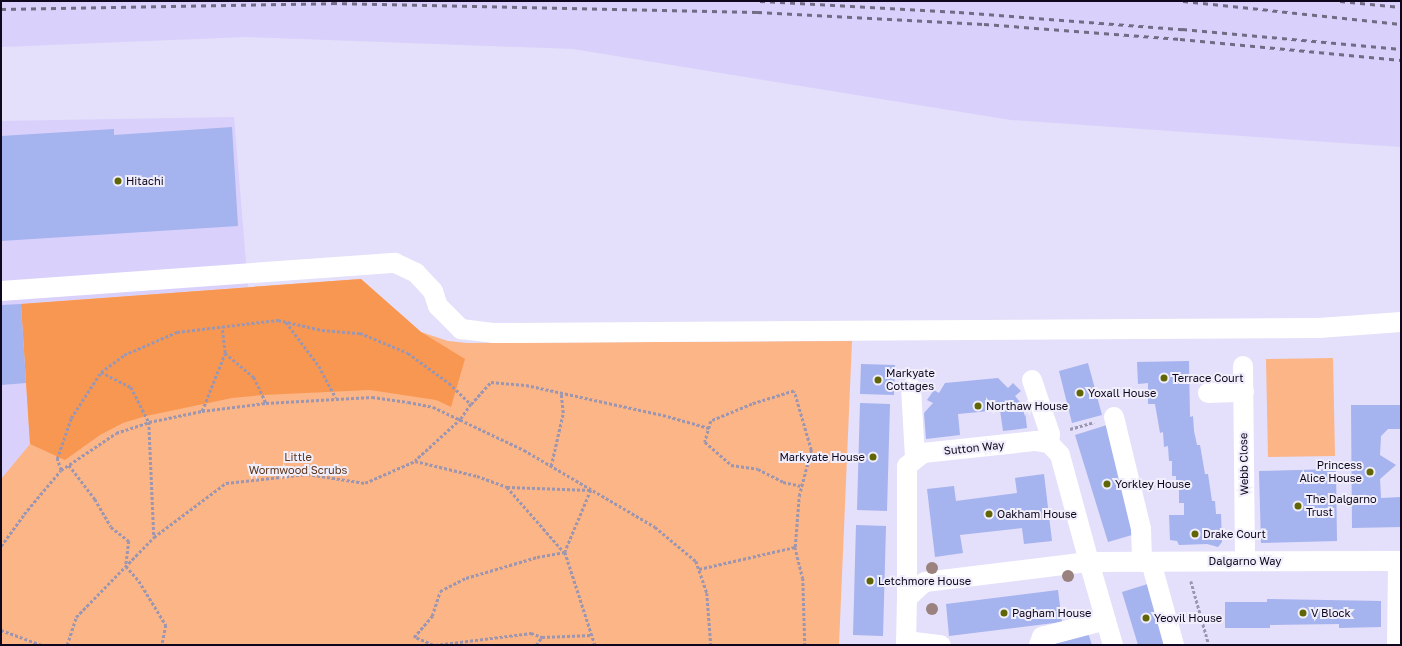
<!DOCTYPE html>
<style>
body{margin:0}
#map{position:relative;width:1402px;height:646px;overflow:hidden;background:#e4dffa;font-family:"Golos Text",sans-serif}
div>[style]{position:absolute}
[style*='--x']{left:calc(var(--x)*1px);top:calc(var(--y)*1px);width:calc(var(--w)*1px);rotate:calc(var(--a)*1deg)}
.built>*{inset:0;background:#d9d0fc}
.green>*{inset:0;background:#fcb587}
.forest>*{inset:0;background:#f89752}
.building>*{inset:0;background:#a5b3ee}
.path>*{height:2.5px;margin-top:-1.25px;transform-origin:0;background:repeating-linear-gradient(90deg,#9c96b0 0 3px,transparent 0 5px)}
.minor>*{height:20px;margin:-10px;padding:0 10px;transform-origin:10px;border-radius:10px;background:#fff}
.rail>*{height:3px;margin-top:-1.5px;transform-origin:0;background:repeating-linear-gradient(90deg,#716b83 0 5px,transparent 0 10px)}
.trees>*{width:12px;height:12px;margin:-6px;border-radius:50%;background:#9a827f}
.dots>*{width:11px;height:11px;translate:-50% -50%;box-sizing:border-box;border:2px solid #f1eefc;border-radius:50%}
span{translate:-50% -50%;white-space:nowrap;text-align:center;line-height:1.15;-webkit-text-stroke:4px #f1eefc;paint-order:stroke}
.poi-label{font-size:11px;color:#0e071d}
.left{translate:0 -50%;text-align:left}
.right{translate:-100% -50%;text-align:right}
.street-label{font-size:11px;color:#0e071d}
.park-label{font-size:11px;color:#5d351a}
.frame{position:absolute;inset:0;border:2px solid #0e071d;pointer-events:none}
</style>
<div id="map">
<div class="built">
<i style="clip-path:polygon(1px 1px,1401px 1px,1401px 147px,1011px 120px,573px 49px,245px 37px,1px 47px)"></i>
<i style="clip-path:polygon(234px 117px,248px 287px,21px 304px,30px 444px,1px 479px,1px 121px)"></i>
</div>
<div class="green">
<i style="clip-path:polygon(361px 279px,421px 332px,448px 341px,467px 343px,852px 341px,839px 645px,1px 645px,1px 479px,30px 444px,21px 304px)"></i>
<i style="clip-path:polygon(1333px 358px,1335px 456px,1268px 457px,1266px 359px)"></i>
</div>
<div class="forest">
<i style="clip-path:polygon(361px 279px,421px 332px,465px 359px,451px 407px,436px 400px,370px 390px,263px 395px,232px 398px,146px 416px,123px 423px,100px 435px,65px 460px,30px 444px,21px 304px)"></i>
</div>
<div class="building">
<i style="clip-path:polygon(232px 127px,238px 226px,1px 241px,1px 136px,114px 129px,114px 135px)"></i>
<i style="clip-path:polygon(21px 304px,26px 383px,1px 385px,1px 305px)"></i>
<i style="clip-path:polygon(1189px 361px,1190px 417px,1193px 416px,1194px 431px,1197px 445px,1200px 445px,1205px 474px,1208px 474px,1212px 501px,1215px 501px,1216px 514px,1221px 514px,1222px 542px,1218px 547px,1207px 544px,1179px 545px,1177px 541px,1170px 540px,1169px 515px,1184px 515px,1184px 503px,1179px 503px,1179px 489px,1176px 489px,1176px 476px,1172px 476px,1172px 461px,1169px 461px,1168px 446px,1164px 447px,1163px 432px,1160px 433px,1155px 404px,1148px 404px,1148px 383px,1138px 384px,1137px 362px)"></i>
<i style="clip-path:polygon(1088px 363px,1102px 415px,1072px 423px,1059px 371px)"></i>
<i style="clip-path:polygon(861px 364px,895px 365px,894px 395px,860px 394px)"></i>
<i style="clip-path:polygon(998px 378px,1008px 388px,1013px 383px,1021px 391px,1015px 396px,1020px 402px,1024px 402px,1027px 428px,1003px 431px,1000px 410px,958px 414px,960px 435px,926px 439px,924px 413px,933px 403px,927px 400px,934px 390px,939px 393px,945px 383px)"></i>
<i style="clip-path:polygon(860px 403px,890px 404px,887px 511px,857px 510px)"></i>
<i style="clip-path:polygon(1351px 405px,1401px 405px,1401px 429px,1388px 429px,1381px 436px,1380px 455px,1396px 465px,1380px 479px,1381px 498px,1401px 497px,1401px 527px,1352px 528px)"></i>
<i style="clip-path:polygon(1107px 425px,1139px 533px,1108px 542px,1075px 435px)"></i>
<i style="clip-path:polygon(1336px 469px,1337px 541px,1261px 543px,1259px 471px)"></i>
<i style="clip-path:polygon(1044px 474px,1052px 541px,1024px 544px,1022px 528px,960px 535px,963px 553px,935px 557px,927px 489px,954px 486px,956px 501px,1017px 493px,1015px 478px)"></i>
<i style="clip-path:polygon(856px 525px,886px 526px,883px 636px,853px 635px)"></i>
<i style="clip-path:polygon(1151px 583px,1169px 645px,1138px 645px,1122px 592px)"></i>
<i style="clip-path:polygon(1058px 590px,1062px 622px,949px 636px,946px 604px)"></i>
<i style="clip-path:polygon(1267px 599px,1381px 601px,1381px 627px,1339px 628px,1339px 624px,1270px 625px,1270px 628px,1225px 628px,1225px 602px,1267px 602px)"></i>
<i style="clip-path:polygon(1088px 633px,1092px 645px,1056px 645px,1055px 642px)"></i>
</div>
<div class="path">
<i style="--x:286;--y:322;--w:55;--a:53.1"></i>
<i style="--x:319;--y:366;--w:36;--a:62"></i>
<i style="--x:225;--y:353;--w:38;--a:40"></i>
<i style="--x:254;--y:377;--w:29;--a:65"></i>
<i style="--x:101;--y:372;--w:34;--a:27"></i>
<i style="--x:131;--y:387;--w:39;--a:63"></i>
<i style="--x:149;--y:422;--w:114;--a:87.5"></i>
<i style="--x:471;--y:404;--w:30;--a:-48"></i>
<i style="--x:491;--y:382;--w:35;--a:5"></i>
<i style="--x:526;--y:385;--w:140;--a:12.4"></i>
<i style="--x:663;--y:415;--w:48;--a:15.8"></i>
<i style="--x:202;--y:411;--w:62;--a:-68.4"></i>
<i style="--x:225;--y:353;--w:26;--a:-97"></i>
<i style="--x:1070;--y:429;--w:25;--a:-16"></i>
<i style="--x:69;--y:465;--w:43;--a:52.6"></i>
<i style="--x:95;--y:499;--w:32;--a:60"></i>
<i style="--x:111;--y:527;--w:23;--a:38"></i>
<i style="--x:129;--y:541;--w:25;--a:97"></i>
<i style="--x:126;--y:566;--w:20;--a:49"></i>
<i style="--x:139;--y:581;--w:52;--a:58.5"></i>
<i style="--x:166;--y:625;--w:20;--a:101"></i>
<i style="--x:551;--y:466;--w:54;--a:-77.2"></i>
<i style="--x:563;--y:413;--w:20;--a:-96"></i>
<i style="--x:61;--y:470;--w:12;--a:-110"></i>
<i style="--x:57;--y:459;--w:43;--a:-71.1"></i>
<i style="--x:71;--y:418;--w:55;--a:-56.9"></i>
<i style="--x:101;--y:372;--w:29;--a:-36"></i>
<i style="--x:124;--y:355;--w:58;--a:-23.5"></i>
<i style="--x:177;--y:332;--w:102;--a:-6.8"></i>
<i style="--x:278;--y:320;--w:45;--a:12.8"></i>
<i style="--x:322;--y:330;--w:38;--a:5"></i>
<i style="--x:360;--y:333;--w:52;--a:22.6"></i>
<i style="--x:408;--y:353;--w:51;--a:36.2"></i>
<i style="--x:449;--y:383;--w:30;--a:44"></i>
<i style="--x:471;--y:404;--w:18;--a:124"></i>
<i style="--x:461;--y:419;--w:62;--a:137.6"></i>
<i style="--x:507;--y:487;--w:86;--a:48.8"></i>
<i style="--x:1;--y:546;--w:39;--a:-54"></i>
<i style="--x:24;--y:514;--w:57;--a:-49.9"></i>
<i style="--x:61;--y:470;--w:66;--a:-33.9"></i>
<i style="--x:116;--y:433;--w:35;--a:-18"></i>
<i style="--x:149;--y:422;--w:54;--a:-11.7"></i>
<i style="--x:202;--y:411;--w:64;--a:-7.1"></i>
<i style="--x:266;--y:403;--w:106;--a:-3.2"></i>
<i style="--x:372;--y:397;--w:36;--a:8"></i>
<i style="--x:408;--y:402;--w:25;--a:11"></i>
<i style="--x:433;--y:407;--w:101;--a:25.3"></i>
<i style="--x:524;--y:450;--w:152;--a:30.4"></i>
<i style="--x:655;--y:527;--w:53;--a:39.7"></i>
<i style="--x:696;--y:561;--w:34;--a:71"></i>
<i style="--x:707;--y:593;--w:52;--a:85.6"></i>
<i style="--x:795;--y:547;--w:51;--a:-85.5"></i>
<i style="--x:799;--y:496;--w:48;--a:-75.4"></i>
<i style="--x:811;--y:450;--w:61;--a:-106.1"></i>
<i style="--x:794;--y:391;--w:44;--a:162.8"></i>
<i style="--x:752;--y:404;--w:44;--a:157.5"></i>
<i style="--x:711;--y:421;--w:22;--a:106"></i>
<i style="--x:705;--y:442;--w:35;--a:41"></i>
<i style="--x:731;--y:465;--w:27;--a:8"></i>
<i style="--x:758;--y:469;--w:28;--a:27"></i>
<i style="--x:783;--y:482;--w:19;--a:12"></i>
<i style="--x:699;--y:569;--w:98;--a:-12.9"></i>
<i style="--x:795;--y:547;--w:32;--a:76"></i>
<i style="--x:803;--y:578;--w:67;--a:88.3"></i>
<i style="--x:1191;--y:581;--w:66;--a:74.3"></i>
<i style="--x:1;--y:630;--w:44;--a:20.1"></i>
<i style="--x:67;--y:645;--w:29;--a:-72"></i>
<i style="--x:76;--y:617;--w:112;--a:-45.7"></i>
<i style="--x:154;--y:537;--w:90;--a:-36.9"></i>
<i style="--x:226;--y:483;--w:81;--a:-6.3"></i>
<i style="--x:307;--y:474;--w:59;--a:8.8"></i>
<i style="--x:365;--y:483;--w:55;--a:-23.7"></i>
<i style="--x:415;--y:461;--w:64;--a:13.6"></i>
<i style="--x:477;--y:476;--w:32;--a:20"></i>
<i style="--x:507;--y:487;--w:84;--a:2"></i>
<i style="--x:591;--y:490;--w:67;--a:112.8"></i>
<i style="--x:565;--y:552;--w:98;--a:72.1"></i>
<i style="--x:433;--y:645;--w:21;--a:-157"></i>
<i style="--x:414;--y:637;--w:28;--a:-49"></i>
<i style="--x:432;--y:616;--w:26;--a:-72"></i>
<i style="--x:440;--y:591;--w:29;--a:-27"></i>
<i style="--x:466;--y:578;--w:74;--a:-16.5"></i>
<i style="--x:537;--y:557;--w:28;--a:-10"></i>
<i style="--x:435;--y:645;--w:97;--a:-7.1"></i>
<i style="--x:531;--y:633;--w:12;--a:20"></i>
<i style="--x:536;--y:645;--w:10;--a:-53"></i>
<i style="--x:542;--y:637;--w:50;--a:-2.3"></i>
</div>
<div class="minor">
<i style="--x:1;--y:291;--w:395;--a:-4.1"></i>
<i style="--x:395;--y:263;--w:23;--a:25"></i>
<i style="--x:416;--y:273;--w:25;--a:47"></i>
<i style="--x:433;--y:291;--w:16;--a:72"></i>
<i style="--x:438;--y:306;--w:33;--a:45"></i>
<i style="--x:461;--y:329;--w:32;--a:7"></i>
<i style="--x:493;--y:333;--w:826;--a:-0.35"></i>
<i style="--x:1319;--y:328;--w:82;--a:-4.2"></i>
<i style="--x:1243;--y:366;--w:195;--a:89.4"></i>
<i style="--x:1032;--y:380;--w:57;--a:71.6"></i>
<i style="--x:1050;--y:434;--w:9;--a:96"></i>
<i style="--x:911;--y:388;--w:70;--a:86.7"></i>
<i style="--x:1208;--y:393;--w:36;--a:-2"></i>
<i style="--x:1114;--y:417;--w:115;--a:76.4"></i>
<i style="--x:1141;--y:529;--w:33;--a:88"></i>
<i style="--x:1151;--y:562;--w:86;--a:74.5"></i>
<i style="--x:907;--y:598;--w:132;--a:-90"></i>
<i style="--x:907;--y:466;--w:21;--a:-39"></i>
<i style="--x:923;--y:453;--w:114;--a:-6.1"></i>
<i style="--x:1036;--y:441;--w:13;--a:9"></i>
<i style="--x:1049;--y:443;--w:16;--a:47"></i>
<i style="--x:1060;--y:455;--w:111;--a:74.8"></i>
<i style="--x:1089;--y:562;--w:312;--a:-0.2"></i>
<i style="--x:906;--y:641;--w:35;--a:7"></i>
<i style="--x:906;--y:645;--w:47;--a:-88.8"></i>
<i style="--x:907;--y:598;--w:24;--a:-42"></i>
<i style="--x:925;--y:582;--w:165;--a:-7"></i>
<i style="--x:1089;--y:562;--w:86;--a:73.9"></i>
<i style="--x:1039;--y:645;--w:9;--a:-69"></i>
<i style="--x:1042;--y:637;--w:66;--a:-14.9"></i>
<i style="--x:1397;--y:645;--w:84;--a:-89.3"></i>
</div>
<div class="rail">
<i style="--x:760;--y:1;--w:199;--a:3.2"></i>
<i style="--x:959;--y:12;--w:224;--a:4.4"></i>
<i style="--x:1182;--y:29;--w:220;--a:5.2"></i>
<i style="--x:1183;--y:1;--w:219;--a:6"></i>
<i style="--x:1340;--y:1;--w:61;--a:5.6"></i>
<i style="--x:1;--y:9;--w:331;--a:-1"></i>
<i style="--x:332;--y:3;--w:425;--a:1.2"></i>
<i style="--x:757;--y:12;--w:227;--a:3"></i>
<i style="--x:984;--y:24;--w:197;--a:4.4"></i>
<i style="--x:1180;--y:39;--w:222;--a:5.4"></i>
</div>
<div class="trees">
<i style="left:932px;top:568px"></i>
<i style="left:1068px;top:576px"></i>
<i style="left:932px;top:609px"></i>
</div>
<div class="dots">
<i style="left:118px;top:181px;background:#606605"></i>
<i style="left:1164px;top:378px;background:#606605"></i>
<i style="left:878px;top:380px;background:#606605"></i>
<i style="left:1080px;top:393px;background:#606605"></i>
<i style="left:978px;top:406px;background:#606605"></i>
<i style="left:873px;top:457px;background:#606605"></i>
<i style="left:1370px;top:472px;background:#606605"></i>
<i style="left:1107px;top:484px;background:#606605"></i>
<i style="left:1298px;top:506px;background:#606605"></i>
<i style="left:989px;top:514px;background:#606605"></i>
<i style="left:1195px;top:534px;background:#606605"></i>
<i style="left:870px;top:581px;background:#606605"></i>
<i style="left:1004px;top:613px;background:#606605"></i>
<i style="left:1303px;top:613px;background:#606605"></i>
<i style="left:1146px;top:618px;background:#606605"></i>
</div>
<div class="poi-label">
<span class="left" style="left:126px;top:181px">Hitachi</span>
<span class="left" style="left:886px;top:380px">Markyate<br>Cottages</span>
<span class="left" style="left:1172px;top:378px">Terrace Court</span>
<span class="left" style="left:1088px;top:393px">Yoxall House</span>
<span class="left" style="left:986px;top:406px">Northaw House</span>
<span class="right" style="left:865px;top:457px">Markyate House</span>
<span class="right" style="left:1362px;top:472px">Princess<br>Alice House</span>
<span class="left" style="left:1115px;top:484px">Yorkley House</span>
<span class="left" style="left:1306px;top:506px">The Dalgarno<br>Trust</span>
<span class="left" style="left:997px;top:514px">Oakham House</span>
<span class="left" style="left:1203px;top:534px">Drake Court</span>
<span class="left" style="left:878px;top:581px">Letchmore House</span>
<span class="left" style="left:1012px;top:613px">Pagham House</span>
<span class="left" style="left:1311px;top:613px">V Block</span>
<span class="left" style="left:1154px;top:618px">Yeovil House</span>
</div>
<div class="street-label">
<span style="left:974px;top:448px;rotate:-6deg">Sutton Way</span>
<span style="left:1244px;top:464px;rotate:-91deg">Webb Close</span>
<span style="left:1245px;top:561px">Dalgarno Way</span>
</div>
<div class="park-label">
<span style="left:298px;top:464px">Little<br>Wormwood Scrubs</span>
</div>
<div class="frame"></div>
</div>
